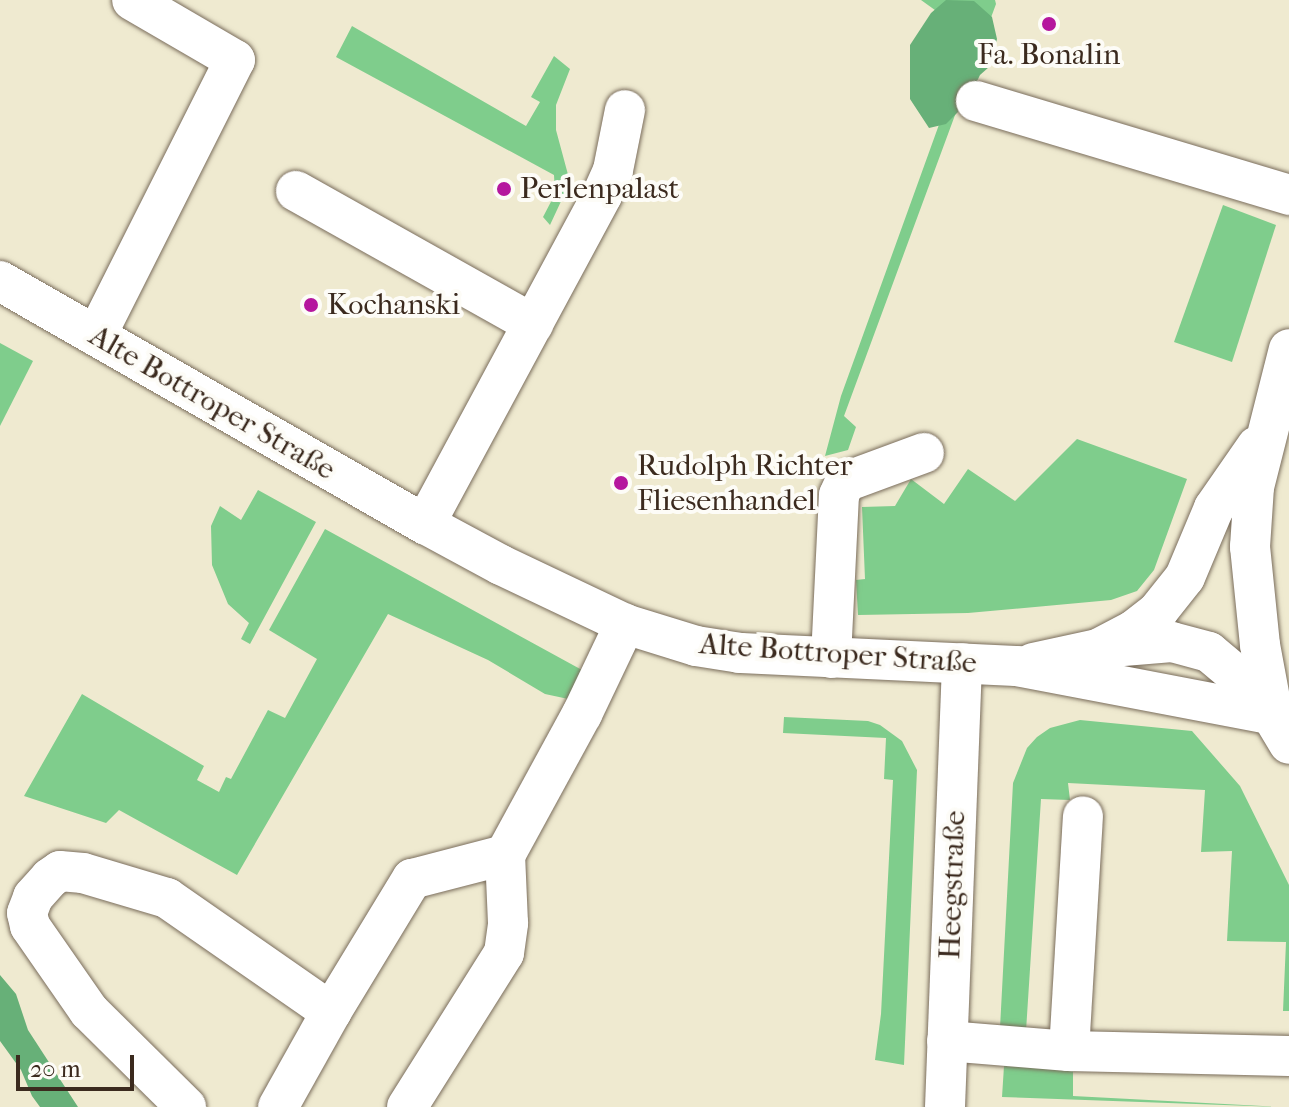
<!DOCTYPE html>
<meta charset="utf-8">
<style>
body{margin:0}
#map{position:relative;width:1289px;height:1107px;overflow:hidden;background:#efead0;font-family:"IM FELL French Canon",serif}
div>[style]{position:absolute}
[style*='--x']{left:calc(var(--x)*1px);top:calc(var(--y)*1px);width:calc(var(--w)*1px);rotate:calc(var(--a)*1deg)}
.green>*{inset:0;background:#7fcd8c}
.forest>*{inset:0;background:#67b078}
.roads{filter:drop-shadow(0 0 2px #7a6d5c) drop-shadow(0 0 2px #7a6d5c)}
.minor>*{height:40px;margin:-20px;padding:0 20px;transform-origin:20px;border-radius:20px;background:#fff}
.dots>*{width:22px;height:22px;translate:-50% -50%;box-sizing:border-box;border:4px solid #fdfcf7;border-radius:50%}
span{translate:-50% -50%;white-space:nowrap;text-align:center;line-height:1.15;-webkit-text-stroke:8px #fdfcf7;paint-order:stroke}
.poi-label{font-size:30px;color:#3b2a1e}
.left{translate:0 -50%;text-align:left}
.street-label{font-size:30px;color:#3b2a1e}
.scale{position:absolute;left:16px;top:1055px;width:118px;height:36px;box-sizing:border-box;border:4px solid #3b2a1e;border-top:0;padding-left:10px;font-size:24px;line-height:28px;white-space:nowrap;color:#3b2a1e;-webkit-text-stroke:6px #fdfcf7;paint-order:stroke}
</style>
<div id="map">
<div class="green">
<i style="clip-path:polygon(921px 0,995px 0,996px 4px,844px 416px,856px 427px,848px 450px,825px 456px,841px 396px,971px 36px)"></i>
<i style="clip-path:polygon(352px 26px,526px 126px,540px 102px,531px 97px,554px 56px,570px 69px,556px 105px,556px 130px,570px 182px,550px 225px,543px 217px,555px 194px,554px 175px,336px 57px)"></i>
<i style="clip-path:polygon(1223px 205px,1276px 225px,1232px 362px,1174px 342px)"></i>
<i style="clip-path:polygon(0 343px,33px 361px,0 426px)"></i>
<i style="clip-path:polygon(1077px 439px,1187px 479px,1154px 570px,1137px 591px,1111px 600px,968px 613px,858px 615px,856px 580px,865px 579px,862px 507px,895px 506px,911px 479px,944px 504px,968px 469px,1015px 501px)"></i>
<i style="clip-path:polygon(258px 490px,316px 522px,250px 644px,241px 639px,249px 623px,228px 604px,212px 565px,211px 526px,220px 506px,241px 520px)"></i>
<i style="clip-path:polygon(325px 529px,582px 670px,573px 700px,545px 694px,488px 660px,388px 614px,237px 875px,119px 810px,106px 823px,24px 796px,82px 694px,204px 766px,197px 780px,219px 792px,226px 777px,231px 779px,268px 710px,285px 718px,317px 659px,269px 630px)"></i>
<i style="clip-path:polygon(784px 717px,868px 721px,880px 725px,902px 741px,917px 770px,904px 1065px,875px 1060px,881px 1014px,893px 780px,884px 779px,886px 738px,783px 733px)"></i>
<i style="clip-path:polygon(1080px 720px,1192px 731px,1240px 786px,1289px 885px,1289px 1011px,1283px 1011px,1286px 942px,1227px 941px,1232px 851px,1201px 852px,1205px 790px,1068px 783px,1070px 800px,1041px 799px,1026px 1031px,1000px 1028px,1013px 783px,1027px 748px,1037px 737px,1050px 728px)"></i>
<i style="clip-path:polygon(1004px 1066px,1073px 1069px,1073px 1096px,1281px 1107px,1002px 1097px)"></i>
</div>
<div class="forest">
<i style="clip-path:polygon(946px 0,974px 1px,992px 17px,997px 39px,989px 67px,980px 75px,966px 104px,946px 124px,929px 128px,910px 99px,910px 45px,931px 13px)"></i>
<i style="clip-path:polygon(0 975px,16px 994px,28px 1030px,78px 1107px,40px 1107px,32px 1096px,21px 1070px,0 1041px)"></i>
</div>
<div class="roads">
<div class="minor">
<i style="--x:976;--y:101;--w:327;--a:16.7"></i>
<i style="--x:296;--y:191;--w:272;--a:29.3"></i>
<i style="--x:0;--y:281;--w:490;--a:29.8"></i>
<i style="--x:425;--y:524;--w:86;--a:28.3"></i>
<i style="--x:501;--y:565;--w:137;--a:25.4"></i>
<i style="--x:625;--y:624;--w:74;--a:17.2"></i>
<i style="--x:696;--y:646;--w:45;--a:9"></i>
<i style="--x:740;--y:653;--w:277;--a:2.7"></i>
<i style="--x:1017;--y:666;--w:261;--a:10.8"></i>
<i style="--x:96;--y:336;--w:309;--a:-63.3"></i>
<i style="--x:235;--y:60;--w:119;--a:-149.8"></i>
<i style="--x:425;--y:524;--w:374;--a:-61.7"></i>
<i style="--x:602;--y:195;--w:27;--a:-66"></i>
<i style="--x:613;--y:170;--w:61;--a:-78.7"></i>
<i style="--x:1111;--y:647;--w:61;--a:-4.7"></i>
<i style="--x:1172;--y:642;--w:38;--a:15"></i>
<i style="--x:1209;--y:652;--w:65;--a:40"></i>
<i style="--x:1259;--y:694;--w:58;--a:59"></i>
<i style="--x:831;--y:658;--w:163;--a:-87.2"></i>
<i style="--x:839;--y:495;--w:14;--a:-65"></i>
<i style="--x:845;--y:482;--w:84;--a:-20.2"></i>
<i style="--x:1033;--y:663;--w:66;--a:-12.2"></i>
<i style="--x:1098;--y:649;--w:41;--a:-27.8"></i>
<i style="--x:1134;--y:630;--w:31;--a:-38"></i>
<i style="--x:1158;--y:611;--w:43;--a:-51.5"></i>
<i style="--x:1185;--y:577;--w:75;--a:-67.2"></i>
<i style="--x:1214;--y:508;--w:75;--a:-55.3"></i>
<i style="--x:1273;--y:715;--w:71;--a:-100.5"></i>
<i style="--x:1260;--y:645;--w:99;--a:-95.8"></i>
<i style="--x:1250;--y:547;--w:60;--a:-86.2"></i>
<i style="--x:1254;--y:487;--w:142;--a:-75.8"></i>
<i style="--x:947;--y:1041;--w:122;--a:4.7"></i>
<i style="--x:1069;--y:1051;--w:220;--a:1.3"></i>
<i style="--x:1069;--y:1051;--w:235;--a:-86.6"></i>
<i style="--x:186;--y:1107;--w:136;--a:-135.3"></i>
<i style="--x:89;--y:1011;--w:103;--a:-124.8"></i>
<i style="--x:30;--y:926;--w:13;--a:-103"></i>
<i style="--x:27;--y:913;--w:17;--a:-69"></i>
<i style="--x:33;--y:897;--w:25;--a:-48"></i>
<i style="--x:50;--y:878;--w:12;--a:-35"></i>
<i style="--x:60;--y:871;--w:23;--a:5"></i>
<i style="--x:83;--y:873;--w:88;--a:16.6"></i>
<i style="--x:167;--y:898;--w:200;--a:34.8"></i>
<i style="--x:331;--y:1012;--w:156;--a:-58.7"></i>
<i style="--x:412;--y:879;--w:96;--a:-14.5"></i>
<i style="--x:278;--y:1107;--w:109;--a:-60.8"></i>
<i style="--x:407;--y:1107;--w:182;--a:-57.8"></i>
<i style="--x:504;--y:953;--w:30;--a:-82"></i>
<i style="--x:508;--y:923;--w:68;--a:-92.5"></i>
<i style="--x:505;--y:855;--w:161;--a:-61.4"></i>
<i style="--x:582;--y:714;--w:100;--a:-64.5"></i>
<i style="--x:945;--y:1107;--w:444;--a:-87.8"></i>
</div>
</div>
<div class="dots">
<i style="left:1049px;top:24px;background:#b5179e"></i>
<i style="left:504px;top:189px;background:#b5179e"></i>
<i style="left:311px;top:305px;background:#b5179e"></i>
<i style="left:621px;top:483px;background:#b5179e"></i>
</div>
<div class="poi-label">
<span style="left:1049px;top:55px">Fa. Bonalin</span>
<span class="left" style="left:520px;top:189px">Perlenpalast</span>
<span class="left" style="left:327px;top:305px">Kochanski</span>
<span class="left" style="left:637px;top:483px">Rudolph Richter<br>Fliesenhandel</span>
</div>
<div class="street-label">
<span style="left:212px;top:403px;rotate:30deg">Alte Bottroper Straße</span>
<span style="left:838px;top:654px;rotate:4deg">Alte Bottroper Straße</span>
<span style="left:953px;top:885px;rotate:-88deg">Heegstraße</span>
</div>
<div class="scale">20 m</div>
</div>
